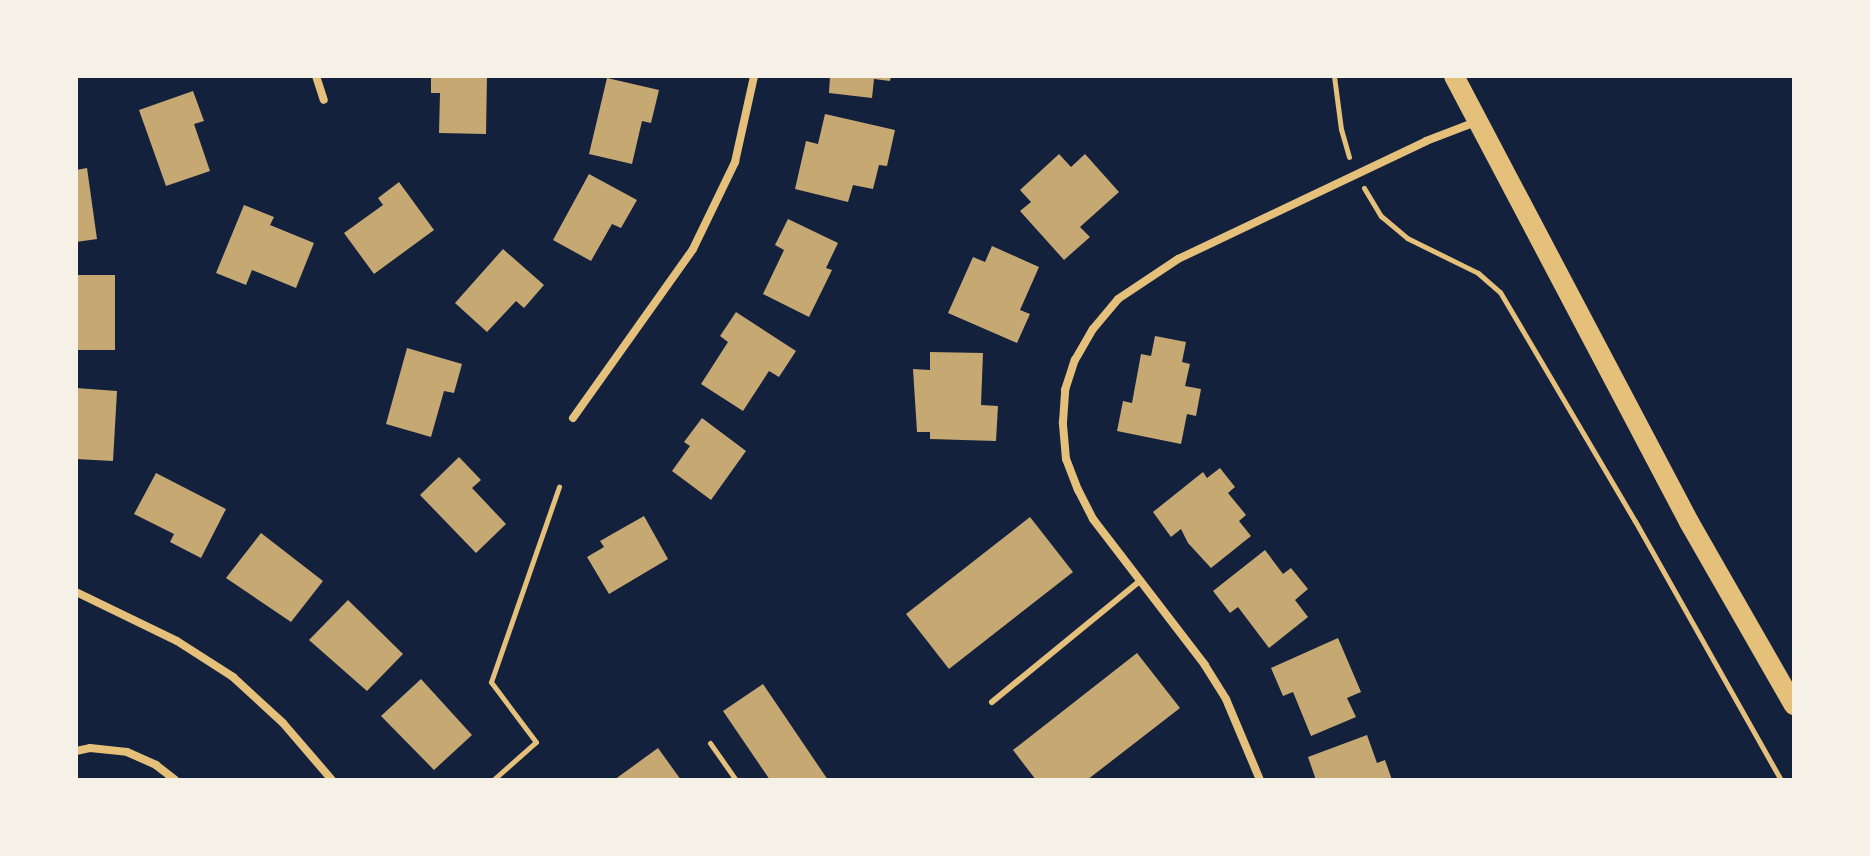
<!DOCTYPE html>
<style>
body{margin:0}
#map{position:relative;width:1870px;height:856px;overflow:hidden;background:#14213d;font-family:Montserrat,sans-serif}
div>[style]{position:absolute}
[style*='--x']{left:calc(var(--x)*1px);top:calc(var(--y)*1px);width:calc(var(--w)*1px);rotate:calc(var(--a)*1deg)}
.building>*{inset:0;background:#c6a872}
.path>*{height:5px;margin:-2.5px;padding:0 2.5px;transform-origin:2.5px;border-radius:2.5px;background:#e5c07b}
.service>*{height:6px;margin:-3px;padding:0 3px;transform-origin:3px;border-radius:3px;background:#e5c07b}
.minor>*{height:8px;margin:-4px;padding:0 4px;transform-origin:4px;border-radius:4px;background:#e5c07b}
.primary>*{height:20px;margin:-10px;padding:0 10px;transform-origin:10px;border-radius:10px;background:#e5c07b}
span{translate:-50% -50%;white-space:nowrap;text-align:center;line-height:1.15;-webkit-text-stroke:6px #f6f1e7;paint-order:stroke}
.frame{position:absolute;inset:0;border:78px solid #f6f1e7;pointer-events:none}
</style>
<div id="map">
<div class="building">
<i style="clip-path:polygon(431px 76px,487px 76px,486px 134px,439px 133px,440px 93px,431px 93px)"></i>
<i style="clip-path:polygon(830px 76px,891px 76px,890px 81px,874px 79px,872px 98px,829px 93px)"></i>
<i style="clip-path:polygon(607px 78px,659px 90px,651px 123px,642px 121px,632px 164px,589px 154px)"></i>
<i style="clip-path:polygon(193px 91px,204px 121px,194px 124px,210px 171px,166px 186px,139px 110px)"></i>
<i style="clip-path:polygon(825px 114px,895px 130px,887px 166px,879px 165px,873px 189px,853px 185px,848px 202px,795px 189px,806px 141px,818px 144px)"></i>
<i style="clip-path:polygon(1059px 154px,1071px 167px,1085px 154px,1119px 192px,1080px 227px,1090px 237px,1064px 260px,1020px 211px,1031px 202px,1020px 190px)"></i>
<i style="clip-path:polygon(87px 168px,97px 239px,76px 242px,76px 170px)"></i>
<i style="clip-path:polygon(589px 174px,637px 200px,621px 228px,612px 224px,591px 261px,553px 240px)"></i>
<i style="clip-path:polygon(399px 182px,434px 230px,374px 274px,344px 233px,383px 205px,378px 198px)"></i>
<i style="clip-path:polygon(244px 205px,274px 217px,270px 225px,314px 243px,296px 288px,252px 270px,246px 285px,216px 273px)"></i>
<i style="clip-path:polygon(788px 219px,838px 243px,826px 268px,832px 270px,809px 317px,763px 294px,784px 250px,775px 245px)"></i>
<i style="clip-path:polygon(992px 246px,1039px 267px,1020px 310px,1030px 314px,1017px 343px,948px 313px,973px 257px,985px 262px)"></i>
<i style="clip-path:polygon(503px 249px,544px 285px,524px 308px,516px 301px,487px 332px,455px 303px)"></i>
<i style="clip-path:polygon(76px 275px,115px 275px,115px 350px,76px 350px)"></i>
<i style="clip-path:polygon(736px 312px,796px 351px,779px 377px,769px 371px,743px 411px,701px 384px,728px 342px,720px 336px)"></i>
<i style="clip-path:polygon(1155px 336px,1186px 342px,1182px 362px,1190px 364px,1185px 386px,1201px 389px,1196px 416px,1187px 414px,1181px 444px,1117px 431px,1123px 401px,1132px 403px,1141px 354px,1151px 356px)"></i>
<i style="clip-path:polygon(407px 348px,462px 364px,454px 393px,444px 391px,431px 437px,386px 424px)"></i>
<i style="clip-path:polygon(930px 352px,983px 353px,981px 405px,998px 406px,996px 441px,930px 439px,930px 432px,917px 432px,913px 369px,930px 370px)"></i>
<i style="clip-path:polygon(76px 388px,117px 391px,113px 461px,76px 459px)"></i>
<i style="clip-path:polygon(702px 418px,746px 451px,711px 500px,672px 471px,690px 446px,684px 442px)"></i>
<i style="clip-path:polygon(459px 457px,481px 480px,472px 488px,506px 524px,476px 553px,420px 495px)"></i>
<i style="clip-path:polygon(1220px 468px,1235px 487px,1228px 493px,1246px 515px,1239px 521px,1251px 536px,1211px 568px,1188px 543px,1181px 529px,1171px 537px,1153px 512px,1203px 472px,1207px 478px)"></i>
<i style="clip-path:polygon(156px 473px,226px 509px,201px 558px,170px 542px,174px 534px,134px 514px)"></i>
<i style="clip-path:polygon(644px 516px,668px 559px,609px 594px,587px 557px,604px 547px,600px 541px)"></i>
<i style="clip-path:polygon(1030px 517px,1073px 572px,949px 669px,906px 614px)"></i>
<i style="clip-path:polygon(261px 533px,323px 581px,291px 622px,226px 578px)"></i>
<i style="clip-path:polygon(1265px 550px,1283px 574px,1291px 568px,1308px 589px,1295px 600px,1308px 617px,1269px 648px,1238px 607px,1230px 613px,1213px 591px)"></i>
<i style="clip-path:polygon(348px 600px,403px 654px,367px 691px,309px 640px)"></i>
<i style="clip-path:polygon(1338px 638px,1361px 692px,1347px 698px,1356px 717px,1311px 736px,1293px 692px,1283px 696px,1271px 668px)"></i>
<i style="clip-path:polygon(1137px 653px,1180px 708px,1087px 780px,1036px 780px,1013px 750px)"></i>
<i style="clip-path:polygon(421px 679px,472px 735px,434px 770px,381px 716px)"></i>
<i style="clip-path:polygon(763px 684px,828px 780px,770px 780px,723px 711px)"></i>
<i style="clip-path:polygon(1367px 735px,1377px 763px,1385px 760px,1392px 780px,1316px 780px,1308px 757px)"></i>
<i style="clip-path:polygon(658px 748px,681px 780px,614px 780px)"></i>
</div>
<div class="path">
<i style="--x:1334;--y:76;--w:53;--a:82.5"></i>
<i style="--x:1341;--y:129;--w:29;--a:74"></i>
<i style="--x:1364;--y:188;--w:33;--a:59"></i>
<i style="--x:1381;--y:216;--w:34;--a:40"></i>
<i style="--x:1407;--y:238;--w:79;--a:26.2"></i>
<i style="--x:1478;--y:273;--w:29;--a:41"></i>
<i style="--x:1500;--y:292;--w:266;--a:59.5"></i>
<i style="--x:1635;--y:521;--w:297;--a:60.6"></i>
<i style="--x:710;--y:743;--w:45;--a:54.9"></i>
<i style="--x:493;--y:780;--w:57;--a:-41.5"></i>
<i style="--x:536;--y:742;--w:75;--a:-126.9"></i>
<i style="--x:491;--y:682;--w:207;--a:-70.8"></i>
</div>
<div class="service">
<i style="--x:992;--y:702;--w:191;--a:-39.3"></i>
</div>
<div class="minor">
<i style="--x:316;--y:76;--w:25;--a:72"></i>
<i style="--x:573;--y:418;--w:207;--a:-54.6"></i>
<i style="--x:693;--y:249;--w:97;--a:-64.2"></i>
<i style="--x:735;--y:162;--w:88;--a:-77.5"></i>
<i style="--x:76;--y:592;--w:112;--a:25.9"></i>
<i style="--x:177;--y:641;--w:67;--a:32.7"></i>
<i style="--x:233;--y:677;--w:68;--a:42.6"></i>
<i style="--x:283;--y:723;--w:75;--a:49.3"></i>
<i style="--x:76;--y:751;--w:14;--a:-12"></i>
<i style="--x:90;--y:748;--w:37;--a:6"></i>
<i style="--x:127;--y:752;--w:32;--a:24"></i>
<i style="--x:156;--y:765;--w:24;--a:38"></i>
<i style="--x:1260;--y:780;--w:88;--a:-112.8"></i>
<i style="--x:1226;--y:699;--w:40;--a:-122"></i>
<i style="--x:1205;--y:665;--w:184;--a:-127.5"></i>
<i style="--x:1093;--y:519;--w:33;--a:-117"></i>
<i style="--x:1078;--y:490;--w:33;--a:-111"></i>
<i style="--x:1066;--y:459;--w:37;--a:-95"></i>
<i style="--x:1063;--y:422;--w:32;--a:-86"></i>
<i style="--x:1065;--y:390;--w:32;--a:-72"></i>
<i style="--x:1075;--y:360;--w:36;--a:-60"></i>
<i style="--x:1093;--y:329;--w:39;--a:-50"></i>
<i style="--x:1118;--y:299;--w:72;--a:-33.7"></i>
<i style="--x:1178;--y:259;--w:275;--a:-25.4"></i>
<i style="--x:1426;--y:141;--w:56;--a:-21"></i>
</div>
<div class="primary">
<i style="--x:1454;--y:76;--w:504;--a:62.21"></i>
<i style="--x:1689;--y:522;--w:211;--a:60.2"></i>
</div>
<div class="frame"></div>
</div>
